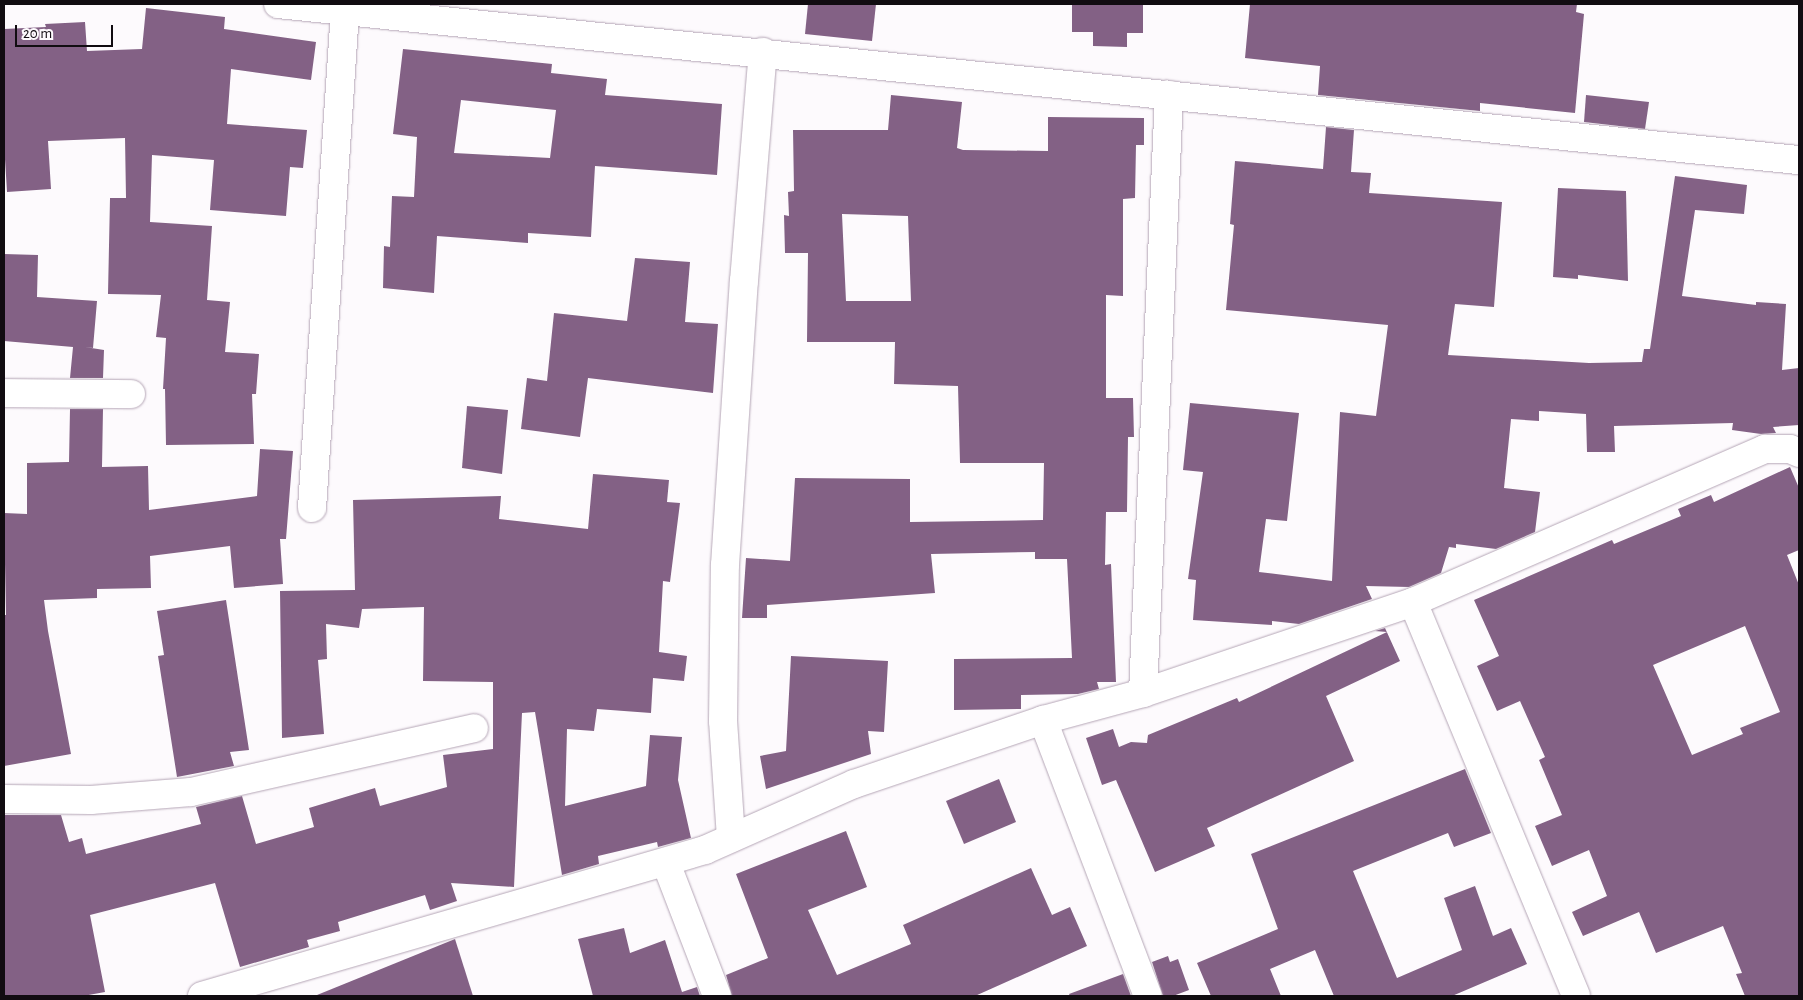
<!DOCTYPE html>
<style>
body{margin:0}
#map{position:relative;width:1803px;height:1000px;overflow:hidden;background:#fdfafd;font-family:"Alegreya Sans",sans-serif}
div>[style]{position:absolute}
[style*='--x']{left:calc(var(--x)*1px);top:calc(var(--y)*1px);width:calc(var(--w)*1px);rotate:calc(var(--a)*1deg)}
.building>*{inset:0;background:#836185}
.roads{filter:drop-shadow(0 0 1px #b5a6b6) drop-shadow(0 0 1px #b5a6b6)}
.minor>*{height:28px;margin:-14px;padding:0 14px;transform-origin:14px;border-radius:14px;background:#fff}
span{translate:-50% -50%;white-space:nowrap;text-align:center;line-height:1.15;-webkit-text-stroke:4px #fdfafd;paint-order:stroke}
.frame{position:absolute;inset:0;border:5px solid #110c11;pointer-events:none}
.scale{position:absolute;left:15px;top:25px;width:98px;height:22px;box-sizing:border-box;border:2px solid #110c11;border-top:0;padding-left:6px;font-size:15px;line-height:18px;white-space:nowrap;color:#110c11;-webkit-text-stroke:4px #fdfafd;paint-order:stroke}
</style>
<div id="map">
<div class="building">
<i style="clip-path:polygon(808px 4px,876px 4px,872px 41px,805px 34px)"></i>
<i style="clip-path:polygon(1072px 4px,1143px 4px,1143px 33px,1127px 33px,1127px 47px,1093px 46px,1093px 32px,1072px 32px)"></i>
<i style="clip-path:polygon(1250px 4px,1577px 4px,1576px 12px,1584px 14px,1575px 113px,1480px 103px,1480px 111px,1318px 95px,1320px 66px,1245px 58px)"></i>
<i style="clip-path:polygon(146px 8px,225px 17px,224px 29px,316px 42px,311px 80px,231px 69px,227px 124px,307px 130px,303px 168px,290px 167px,286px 216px,210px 210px,214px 160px,152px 155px,150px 222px,212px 226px,207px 300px,230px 302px,225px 352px,259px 354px,256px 394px,252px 394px,254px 444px,166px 445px,165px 389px,163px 389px,166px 338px,156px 337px,161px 295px,108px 294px,110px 198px,126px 198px,125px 138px,48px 141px,51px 189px,7px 192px,4px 143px,4px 29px,46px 27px,45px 24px,85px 22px,87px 51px,142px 49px)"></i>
<i style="clip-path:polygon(evenodd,403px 49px,552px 64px,551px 73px,607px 79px,605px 95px,722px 104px,717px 175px,595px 166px,591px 237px,528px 233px,528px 243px,437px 236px,434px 293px,383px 288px,384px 246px,390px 247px,392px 196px,414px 197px,417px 137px,393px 134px,403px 49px,461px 100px,556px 110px,550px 158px,454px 153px,461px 100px)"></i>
<i style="clip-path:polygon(evenodd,891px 95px,962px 102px,957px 148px,963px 150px,1048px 151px,1048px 117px,1144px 118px,1144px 145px,1136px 145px,1135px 198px,1123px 199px,1123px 296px,1106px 295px,1106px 398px,1133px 398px,1134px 437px,1128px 437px,1127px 512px,1106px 512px,1105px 565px,1111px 564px,1116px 682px,1097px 682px,1099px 689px,1078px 694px,1021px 695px,1021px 709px,954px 710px,954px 659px,1072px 658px,1067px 559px,1035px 559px,1035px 552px,931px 554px,935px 593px,767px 605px,767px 618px,742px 618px,746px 558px,790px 561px,795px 478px,910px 479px,910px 522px,1043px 520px,1044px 463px,960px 463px,958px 386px,894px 384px,895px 342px,807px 342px,808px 253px,785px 253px,784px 215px,789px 216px,788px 192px,794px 191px,793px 130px,888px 130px,891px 95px,842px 214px,908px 216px,911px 301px,846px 301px,842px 214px)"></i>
<i style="clip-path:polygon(1586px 95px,1649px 102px,1645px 129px,1584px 122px)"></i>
<i style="clip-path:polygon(1326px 127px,1354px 130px,1351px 172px,1371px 173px,1369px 193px,1502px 202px,1494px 307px,1455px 304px,1448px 355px,1589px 363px,1642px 362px,1644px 349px,1650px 349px,1675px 176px,1747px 185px,1744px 214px,1695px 210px,1682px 296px,1756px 305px,1756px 302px,1786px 304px,1782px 370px,1799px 368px,1799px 425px,1773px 427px,1776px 433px,1761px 434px,1732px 430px,1733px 423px,1614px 426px,1615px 452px,1587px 452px,1586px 414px,1539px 411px,1539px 421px,1511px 419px,1504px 488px,1540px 492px,1535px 532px,1496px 549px,1456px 544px,1456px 548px,1449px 547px,1441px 573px,1409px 587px,1366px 586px,1372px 599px,1299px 624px,1272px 621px,1272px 625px,1193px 620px,1196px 580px,1188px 579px,1203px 472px,1183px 470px,1190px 403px,1299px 413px,1287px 521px,1266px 519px,1259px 572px,1332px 581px,1340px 412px,1376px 416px,1388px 325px,1226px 310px,1234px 225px,1230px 224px,1235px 161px,1323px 169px)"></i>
<i style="clip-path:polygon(1558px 188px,1626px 191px,1628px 281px,1578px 275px,1578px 279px,1553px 277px)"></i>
<i style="clip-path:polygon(4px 254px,38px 255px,37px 297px,97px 301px,93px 348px,85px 347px,104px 350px,103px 378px,70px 378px,73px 347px,4px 341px)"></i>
<i style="clip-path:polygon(635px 258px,690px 262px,685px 322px,718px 324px,713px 393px,588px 378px,580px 437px,521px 429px,527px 378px,547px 381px,554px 313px,627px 321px)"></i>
<i style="clip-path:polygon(467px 406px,508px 410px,502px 474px,462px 468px)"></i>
<i style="clip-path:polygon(70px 409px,103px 409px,102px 467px,148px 466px,149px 510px,257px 496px,260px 449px,293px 451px,286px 539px,280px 539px,283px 584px,234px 588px,230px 546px,150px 556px,151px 588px,97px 589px,97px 598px,44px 600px,48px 631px,71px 754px,4px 766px,4px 615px,6px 615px,4px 513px,27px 514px,27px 463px,69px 462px)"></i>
<i style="clip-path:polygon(evenodd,1790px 467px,1799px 488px,1799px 550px,1787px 555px,1799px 585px,1799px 996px,1745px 996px,1736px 974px,1742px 973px,1723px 926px,1656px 953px,1639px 912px,1583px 936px,1572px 912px,1607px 896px,1589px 850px,1552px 866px,1535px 826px,1562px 815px,1539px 760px,1545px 757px,1520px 701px,1497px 711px,1477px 666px,1499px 656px,1474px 600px,1612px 540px,1614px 544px,1681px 516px,1678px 509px,1711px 495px,1714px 502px,1790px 467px,1745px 626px,1780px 712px,1740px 728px,1743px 734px,1692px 755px,1653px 665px,1745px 626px)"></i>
<i style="clip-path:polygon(593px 474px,669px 480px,667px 502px,680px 503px,670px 582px,663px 581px,659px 652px,687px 656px,684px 681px,653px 678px,651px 713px,597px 709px,594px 731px,567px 729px,565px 806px,646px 786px,650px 735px,682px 737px,678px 780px,691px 838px,658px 847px,657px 842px,598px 856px,599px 864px,562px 875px,535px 712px,522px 713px,514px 887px,451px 883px,457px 901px,430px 910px,425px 895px,338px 922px,340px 931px,307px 940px,309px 947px,240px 967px,215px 883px,90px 915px,105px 992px,83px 996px,4px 996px,4px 815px,61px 815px,69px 842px,82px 838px,86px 854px,201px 824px,196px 807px,242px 796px,256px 844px,314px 827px,309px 808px,375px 788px,380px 806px,447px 787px,443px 755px,493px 749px,493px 682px,423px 681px,424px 607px,362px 609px,359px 628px,326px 624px,327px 659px,318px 660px,324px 734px,282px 738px,280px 591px,355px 590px,353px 500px,501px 496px,499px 519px,588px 529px)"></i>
<i style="clip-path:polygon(226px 600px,249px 750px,230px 752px,234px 766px,177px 777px,158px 656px,164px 655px,157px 611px)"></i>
<i style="clip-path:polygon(1385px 628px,1400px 661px,1326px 696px,1354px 761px,1207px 828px,1215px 846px,1155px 872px,1116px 780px,1102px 785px,1086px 738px,1113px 729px,1119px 747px,1131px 742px,1147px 743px,1148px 735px,1237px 698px,1239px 702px,1387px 632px,1375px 631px)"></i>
<i style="clip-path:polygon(791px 656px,888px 661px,884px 732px,868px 731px,871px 754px,766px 789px,760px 756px,786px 751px)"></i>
<i style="clip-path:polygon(1465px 769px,1491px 833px,1454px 847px,1448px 833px,1353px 871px,1397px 978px,1462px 950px,1444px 898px,1475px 886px,1493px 936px,1511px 928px,1527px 964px,1452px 996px,1334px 996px,1315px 950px,1270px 969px,1281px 996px,1211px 996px,1197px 963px,1278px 929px,1251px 854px)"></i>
<i style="clip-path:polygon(999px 779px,1016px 822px,964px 844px,946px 801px)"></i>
<i style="clip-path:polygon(846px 831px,867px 887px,808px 910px,837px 975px,911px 944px,903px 925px,1031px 868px,1052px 915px,1070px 907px,1087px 946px,975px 996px,732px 996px,726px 975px,768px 958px,736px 874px)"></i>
<i style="clip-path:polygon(624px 928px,630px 953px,665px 940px,682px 992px,697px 987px,700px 996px,593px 996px,578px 939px)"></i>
<i style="clip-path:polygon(455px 939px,473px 996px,317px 996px,317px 995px)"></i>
<i style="clip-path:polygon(1168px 956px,1170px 962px,1178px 959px,1189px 990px,1173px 996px,1163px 996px,1152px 962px)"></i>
<i style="clip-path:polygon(1123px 974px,1131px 996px,1070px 996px,1069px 994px)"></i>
</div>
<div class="roads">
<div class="minor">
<i style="--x:278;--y:4;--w:1529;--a:5.86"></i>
<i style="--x:4;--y:393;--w:127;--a:0.5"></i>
<i style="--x:312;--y:508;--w:499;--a:-86.2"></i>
<i style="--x:1413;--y:602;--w:426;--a:67.5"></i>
<i style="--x:1143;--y:693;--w:599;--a:-87.51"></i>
<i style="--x:1043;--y:720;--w:295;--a:69.2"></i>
<i style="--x:4;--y:799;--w:87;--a:0.7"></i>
<i style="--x:91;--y:800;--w:100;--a:-4.6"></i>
<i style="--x:191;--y:792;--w:290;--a:-12.7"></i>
<i style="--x:731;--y:838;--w:117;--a:-93.9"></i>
<i style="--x:723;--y:721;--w:156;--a:-89.3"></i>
<i style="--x:725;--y:565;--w:285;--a:-86.2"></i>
<i style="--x:744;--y:281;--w:230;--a:-85.3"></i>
<i style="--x:666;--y:863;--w:142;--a:69"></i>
<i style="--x:202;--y:996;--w:524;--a:-16.19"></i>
<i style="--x:705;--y:850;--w:163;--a:-23.9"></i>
<i style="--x:854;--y:784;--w:200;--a:-18.7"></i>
<i style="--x:1043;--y:720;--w:104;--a:-15.1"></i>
<i style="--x:1143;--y:693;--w:285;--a:-18.6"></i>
<i style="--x:1413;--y:602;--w:384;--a:-23.5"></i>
<i style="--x:1765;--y:449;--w:25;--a:0"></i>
<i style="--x:1790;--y:449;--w:10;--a:24"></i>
</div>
</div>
<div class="frame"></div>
<div class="scale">20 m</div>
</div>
